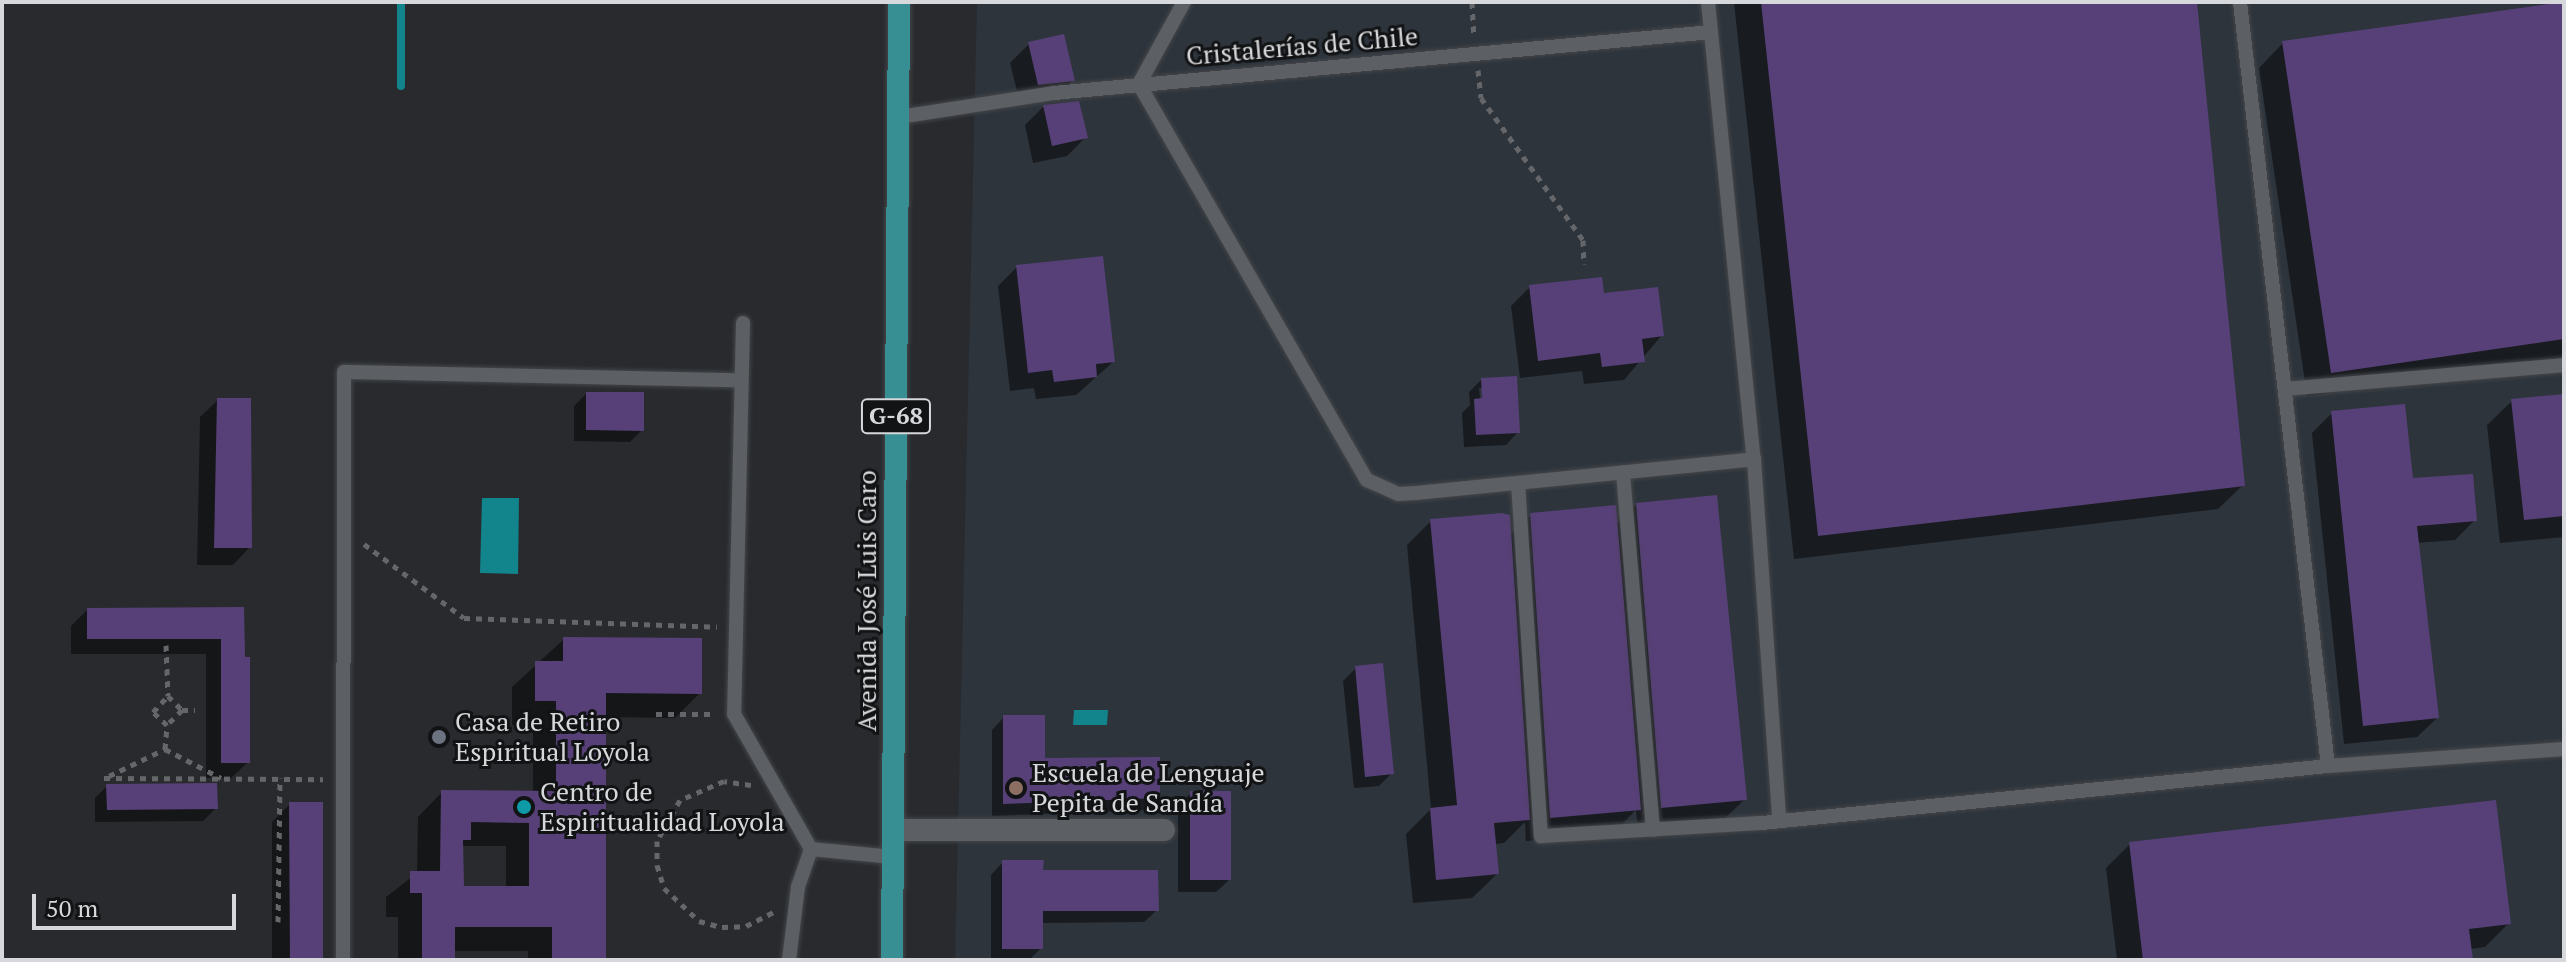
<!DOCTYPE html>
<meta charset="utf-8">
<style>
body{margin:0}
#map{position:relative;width:2566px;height:962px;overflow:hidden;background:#282a2e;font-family:"PT Serif",serif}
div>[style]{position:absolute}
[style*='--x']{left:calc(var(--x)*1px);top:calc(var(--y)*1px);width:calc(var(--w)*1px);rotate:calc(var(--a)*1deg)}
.built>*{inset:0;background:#2d343c}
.water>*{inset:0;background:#11848c}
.shadow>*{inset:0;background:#0007}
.stream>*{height:8px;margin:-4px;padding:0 4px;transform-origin:4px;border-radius:4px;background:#11848c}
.building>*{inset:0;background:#574077}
.path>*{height:5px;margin-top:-2.5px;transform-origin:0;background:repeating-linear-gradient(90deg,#646669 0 6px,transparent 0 12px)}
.roads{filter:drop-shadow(0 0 2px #444649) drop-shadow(0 0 2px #444649)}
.service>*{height:14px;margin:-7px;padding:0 7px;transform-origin:7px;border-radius:7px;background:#5c5f63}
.minor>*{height:22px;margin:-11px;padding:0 11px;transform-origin:11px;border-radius:11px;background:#5c5f63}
.primary>*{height:22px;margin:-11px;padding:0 11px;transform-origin:11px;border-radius:11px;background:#378f94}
.dots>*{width:22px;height:22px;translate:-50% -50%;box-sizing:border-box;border:4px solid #121314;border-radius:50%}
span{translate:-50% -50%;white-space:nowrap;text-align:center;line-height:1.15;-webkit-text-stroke:6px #121314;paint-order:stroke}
.shield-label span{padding:2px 6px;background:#121314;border:2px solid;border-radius:6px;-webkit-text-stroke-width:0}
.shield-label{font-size:24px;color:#d7d8db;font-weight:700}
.street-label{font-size:26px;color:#d7d8db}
.poi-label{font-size:26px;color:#d7d8db}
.left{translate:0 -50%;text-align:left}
.frame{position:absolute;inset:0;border:4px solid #d7d8db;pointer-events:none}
.scale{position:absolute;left:32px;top:894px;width:204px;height:36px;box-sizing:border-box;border:4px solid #d7d8db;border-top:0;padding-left:10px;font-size:24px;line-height:28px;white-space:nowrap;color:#d7d8db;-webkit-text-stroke:6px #121314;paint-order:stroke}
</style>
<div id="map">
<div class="built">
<i style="clip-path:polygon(977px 2px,2564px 2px,2564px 960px,955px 960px)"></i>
</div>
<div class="water">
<i style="clip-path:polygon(482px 498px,519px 498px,518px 574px,480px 573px)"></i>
<i style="clip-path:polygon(1074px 710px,1108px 710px,1107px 725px,1073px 725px)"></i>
</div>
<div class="shadow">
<i style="clip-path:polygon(1734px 2px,2195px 2px,2243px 485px,2218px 509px,1794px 559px)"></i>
<i style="clip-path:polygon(2564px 3px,2564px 359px,2307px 396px,2259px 68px,2283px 43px)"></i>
<i style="clip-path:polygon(1029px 44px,1073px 80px,1054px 99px,1020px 103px,1010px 63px)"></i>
<i style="clip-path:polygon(1043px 107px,1086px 137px,1067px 156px,1033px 163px,1025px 125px)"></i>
<i style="clip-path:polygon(1017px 267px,1113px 362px,1076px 395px,1036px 399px,1034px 388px,1010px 391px,998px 286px)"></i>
<i style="clip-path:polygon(1530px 287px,1662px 335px,1624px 380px,1584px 384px,1582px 371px,1520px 378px,1511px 306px)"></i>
<i style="clip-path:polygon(evenodd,1482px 379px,1518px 432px,1506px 445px,1464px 447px,1462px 413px,1470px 405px,1469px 392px,1482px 379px,1479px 388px,1483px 388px,1481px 408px,1479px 388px)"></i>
<i style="clip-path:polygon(586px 394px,642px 430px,630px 442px,574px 441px,574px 406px)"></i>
<i style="clip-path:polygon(2564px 395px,2564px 537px,2500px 543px,2487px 425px,2512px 401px)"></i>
<i style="clip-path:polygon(218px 400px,250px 547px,233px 565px,197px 565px,200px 417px)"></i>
<i style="clip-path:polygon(2332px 413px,2411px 480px,2475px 520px,2455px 540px,2417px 543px,2437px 718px,2417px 737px,2344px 744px,2312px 433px)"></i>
<i style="clip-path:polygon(1636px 505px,1745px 799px,1720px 823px,1638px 831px,1636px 810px,1612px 834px,1526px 841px,1525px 822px,1504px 843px,1494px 844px,1497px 874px,1472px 898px,1413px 903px,1406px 834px,1431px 809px,1407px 545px,1431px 521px,1509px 536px,1531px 515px,1615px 526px)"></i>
<i style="clip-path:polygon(242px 609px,248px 762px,231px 778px,206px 778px,206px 654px,71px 654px,71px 626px,87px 610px)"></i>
<i style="clip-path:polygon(evenodd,564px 639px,700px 693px,675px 718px,604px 717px,604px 960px,528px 960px,528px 951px,453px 951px,453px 960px,398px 960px,398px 917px,386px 917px,386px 897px,417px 873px,418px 817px,442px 792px,533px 793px,533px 724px,512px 725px,512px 687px,564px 639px,461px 846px,506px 846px,506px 888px,462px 888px,461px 846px)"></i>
<i style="clip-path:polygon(1356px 668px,1392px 773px,1379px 786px,1354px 788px,1343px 681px)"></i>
<i style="clip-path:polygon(1004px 717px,1043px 760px,1158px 797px,1146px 810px,992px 816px,992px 730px)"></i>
<i style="clip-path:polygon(107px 786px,216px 808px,203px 821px,95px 822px,95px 798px)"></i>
<i style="clip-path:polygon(1191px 793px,1229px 880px,1216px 892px,1178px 892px,1178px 805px)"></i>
<i style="clip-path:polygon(290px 804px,319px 960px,272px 960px,272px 822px)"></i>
<i style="clip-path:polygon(2130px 844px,2509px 923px,2485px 947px,2470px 949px,2471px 960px,2117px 960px,2106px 868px)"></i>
<i style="clip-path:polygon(1003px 862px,1041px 872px,1157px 910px,1144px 922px,1041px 923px,1041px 948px,1029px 960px,991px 960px,991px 875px)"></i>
</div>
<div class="stream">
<i style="--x:401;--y:86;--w:84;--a:-90"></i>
</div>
<div class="building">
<i style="clip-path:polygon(1761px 2px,2197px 2px,2245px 486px,1818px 536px)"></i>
<i style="clip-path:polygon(2564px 2px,2564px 339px,2331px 373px,2282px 41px)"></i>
<i style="clip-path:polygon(1064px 34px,1075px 81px,1038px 85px,1028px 42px)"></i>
<i style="clip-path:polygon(1079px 101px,1088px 138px,1052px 146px,1043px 105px)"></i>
<i style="clip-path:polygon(1103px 256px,1115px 362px,1096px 364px,1097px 377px,1054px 382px,1052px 370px,1028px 373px,1016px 265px)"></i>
<i style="clip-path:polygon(1602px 277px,1604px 293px,1658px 287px,1664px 336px,1642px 339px,1645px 362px,1602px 367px,1600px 353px,1538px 361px,1529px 285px)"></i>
<i style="clip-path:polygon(1517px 376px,1520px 433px,1476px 435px,1474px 399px,1482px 398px,1481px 378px)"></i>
<i style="clip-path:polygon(586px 392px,644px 392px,644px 431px,586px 430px)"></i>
<i style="clip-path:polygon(2564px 394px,2564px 516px,2524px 520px,2511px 399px)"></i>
<i style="clip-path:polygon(217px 398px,251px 398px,252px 548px,214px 548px)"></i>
<i style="clip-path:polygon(2405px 404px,2413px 478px,2473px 474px,2477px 521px,2417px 526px,2439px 718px,2363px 726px,2331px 411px)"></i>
<i style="clip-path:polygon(1717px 495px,1747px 800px,1661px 808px,1636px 503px)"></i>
<i style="clip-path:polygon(1616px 505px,1641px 810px,1550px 818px,1530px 513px)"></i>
<i style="clip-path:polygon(1502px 513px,1510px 515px,1530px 820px,1494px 823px,1499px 874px,1436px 880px,1430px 808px,1457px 805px,1430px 519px)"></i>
<i style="clip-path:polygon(244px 607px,245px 657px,250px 657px,250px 763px,221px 763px,221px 639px,87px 639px,87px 608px)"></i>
<i style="clip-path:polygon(evenodd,563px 637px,702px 638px,702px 694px,606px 693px,606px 960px,552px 960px,552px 927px,455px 927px,455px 960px,422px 960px,422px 893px,410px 893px,410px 871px,440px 871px,441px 790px,556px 791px,556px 701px,535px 701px,535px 661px,563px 661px,563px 637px,471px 822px,529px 823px,529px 886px,464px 886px,463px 840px,471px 840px,471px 822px)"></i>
<i style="clip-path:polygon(1383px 663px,1394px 774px,1365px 777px,1355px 666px)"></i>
<i style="clip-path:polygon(1003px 715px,1045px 715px,1045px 758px,1160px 757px,1160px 798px,1003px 804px)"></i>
<i style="clip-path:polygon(217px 783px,218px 809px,107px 810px,106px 784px)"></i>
<i style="clip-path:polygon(1190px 791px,1231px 791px,1231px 880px,1190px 880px)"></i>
<i style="clip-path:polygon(2496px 800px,2511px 924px,2469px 929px,2473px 960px,2143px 960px,2129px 842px)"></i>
<i style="clip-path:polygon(289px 802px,323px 802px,323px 960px,290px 960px)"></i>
<i style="clip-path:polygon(1002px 860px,1044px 860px,1043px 870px,1158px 870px,1159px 911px,1043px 911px,1043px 949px,1002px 949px)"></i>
</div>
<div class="path">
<i style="--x:1472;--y:2;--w:35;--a:87"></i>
<i style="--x:1478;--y:70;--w:28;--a:84"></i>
<i style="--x:1481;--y:98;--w:175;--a:54.3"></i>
<i style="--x:1583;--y:240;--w:24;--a:88"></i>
<i style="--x:364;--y:544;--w:124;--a:36.5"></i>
<i style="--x:464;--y:618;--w:253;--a:2"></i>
<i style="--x:166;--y:645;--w:51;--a:87.8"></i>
<i style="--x:168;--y:696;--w:20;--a:45"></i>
<i style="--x:182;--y:710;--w:21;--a:135"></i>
<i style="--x:167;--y:725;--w:19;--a:-137"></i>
<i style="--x:153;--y:712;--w:22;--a:-47"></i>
<i style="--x:182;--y:710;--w:13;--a:0"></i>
<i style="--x:656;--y:714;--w:59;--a:0"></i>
<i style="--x:165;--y:749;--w:63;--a:27.4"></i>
<i style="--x:109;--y:776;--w:62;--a:-25.7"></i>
<i style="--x:165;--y:749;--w:24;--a:-85"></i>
<i style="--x:104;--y:778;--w:219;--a:0.3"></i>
<i style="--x:751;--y:785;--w:27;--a:-172"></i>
<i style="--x:724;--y:781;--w:48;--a:156.6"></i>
<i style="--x:680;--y:800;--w:47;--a:119.3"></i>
<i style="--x:657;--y:841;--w:24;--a:90"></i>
<i style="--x:657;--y:865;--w:24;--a:73"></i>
<i style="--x:664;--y:888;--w:48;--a:43.3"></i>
<i style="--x:699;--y:921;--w:24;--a:15"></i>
<i style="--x:722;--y:927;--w:24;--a:-2"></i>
<i style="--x:746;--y:926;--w:33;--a:-27"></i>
<i style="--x:278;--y:922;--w:144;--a:-89.2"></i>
</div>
<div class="roads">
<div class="service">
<i style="--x:1184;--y:2;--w:94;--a:118.8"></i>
<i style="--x:1139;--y:84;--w:457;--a:60.1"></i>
<i style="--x:1367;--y:480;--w:34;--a:24"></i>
<i style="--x:1398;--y:494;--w:18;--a:-3"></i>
<i style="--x:1416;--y:493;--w:340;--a:-5.7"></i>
<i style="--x:1708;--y:2;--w:459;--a:84.3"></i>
<i style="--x:1754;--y:459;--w:363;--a:86"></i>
<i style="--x:2240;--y:2;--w:769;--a:83.43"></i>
<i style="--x:899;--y:117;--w:157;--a:-8.8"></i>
<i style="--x:1054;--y:93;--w:660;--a:-5.3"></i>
<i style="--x:743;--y:323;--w:391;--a:91.3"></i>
<i style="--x:734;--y:714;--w:155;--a:60.3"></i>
<i style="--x:811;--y:849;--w:40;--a:108.9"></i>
<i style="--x:798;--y:887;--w:74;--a:97"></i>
<i style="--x:2286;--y:389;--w:279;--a:-4.9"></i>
<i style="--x:1623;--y:473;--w:358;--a:85.2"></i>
<i style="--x:1518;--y:483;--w:354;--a:86.3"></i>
<i style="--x:1541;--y:836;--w:221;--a:-3.4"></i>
<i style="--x:1762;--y:823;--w:569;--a:-5.75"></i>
<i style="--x:2328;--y:766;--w:237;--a:-4.1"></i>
<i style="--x:811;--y:849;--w:82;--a:5.6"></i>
<i style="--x:343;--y:960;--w:588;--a:-89.9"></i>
<i style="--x:344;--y:372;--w:397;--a:1.2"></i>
</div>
<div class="minor">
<i style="--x:893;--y:830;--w:271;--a:0"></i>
</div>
<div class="primary">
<i style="--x:892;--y:960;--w:958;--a:-89.58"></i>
</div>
</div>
<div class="dots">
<i style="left:439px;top:737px;background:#6b7280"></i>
<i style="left:1016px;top:788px;background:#8d6e63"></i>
<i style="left:524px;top:807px;background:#0f9aa8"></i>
</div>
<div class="shield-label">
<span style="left:896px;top:416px">G-68</span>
</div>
<div class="street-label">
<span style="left:1302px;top:46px;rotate:-5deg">Cristalerías de Chile</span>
<span style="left:867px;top:601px;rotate:-90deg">Avenida José Luis Caro</span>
</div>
<div class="poi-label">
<span class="left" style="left:455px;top:737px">Casa de Retiro<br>Espiritual Loyola</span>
<span class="left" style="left:1032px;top:788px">Escuela de Lenguaje<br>Pepita de Sandía</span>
<span class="left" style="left:540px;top:807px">Centro de<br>Espiritualidad Loyola</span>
</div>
<div class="frame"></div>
<div class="scale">50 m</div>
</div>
